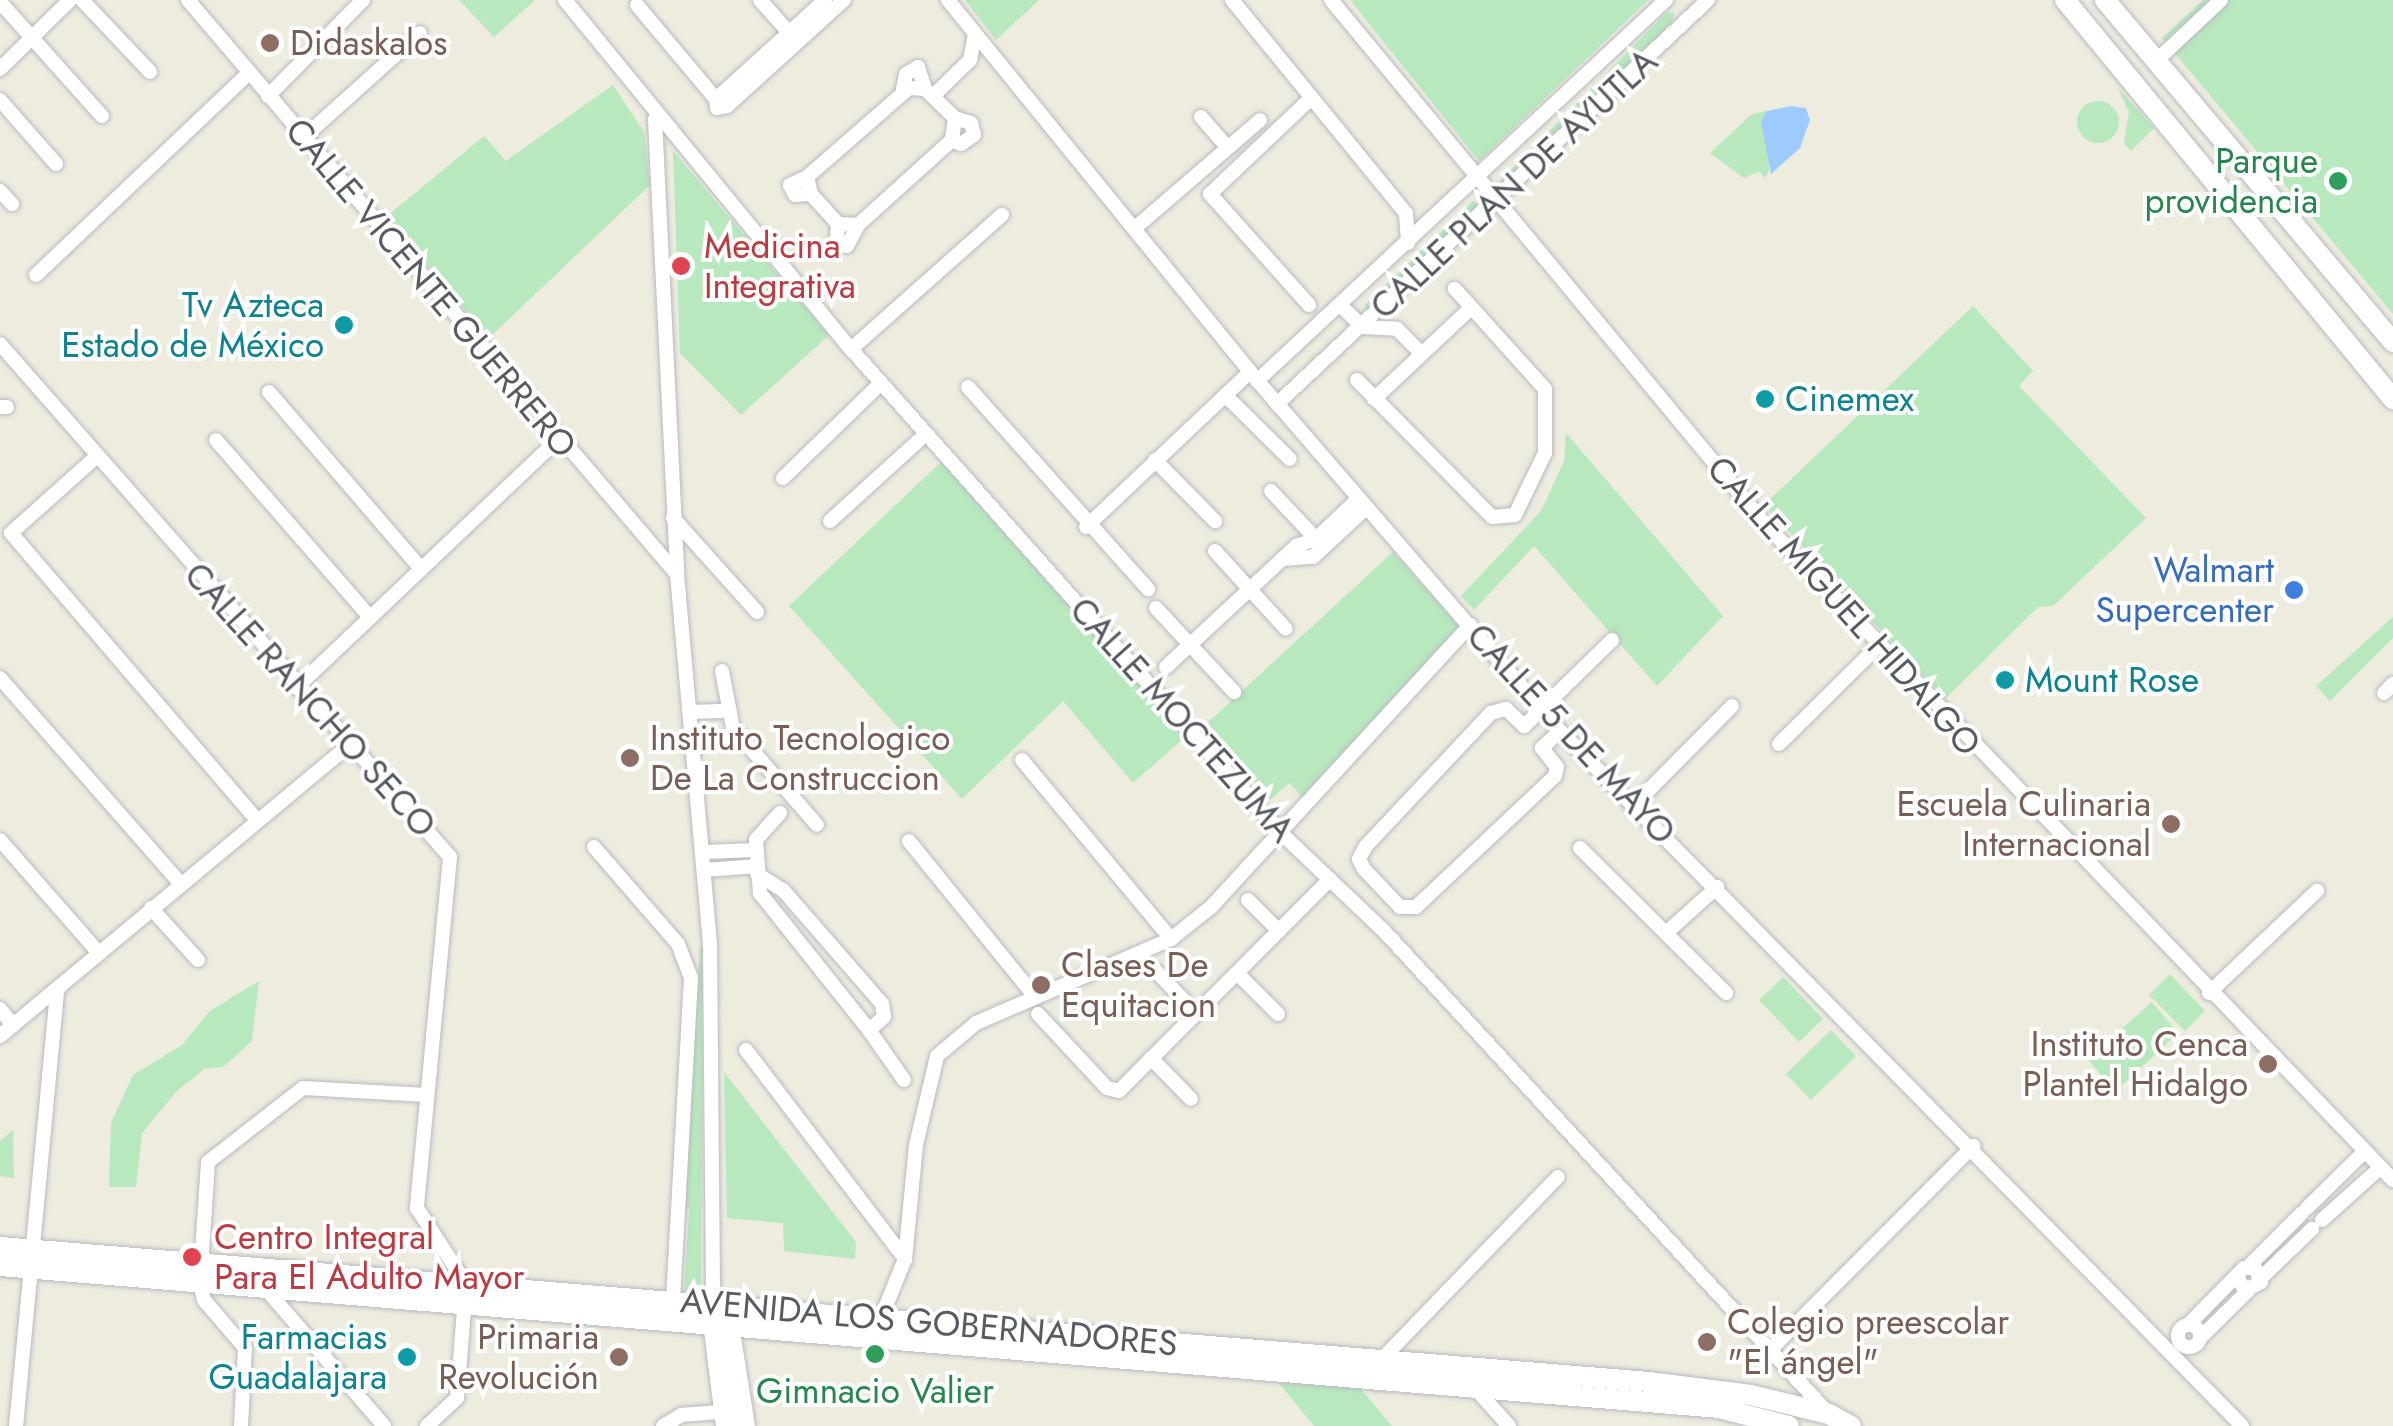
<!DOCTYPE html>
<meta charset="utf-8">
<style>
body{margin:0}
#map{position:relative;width:2393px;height:1426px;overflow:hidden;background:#edecdf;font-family:Jost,sans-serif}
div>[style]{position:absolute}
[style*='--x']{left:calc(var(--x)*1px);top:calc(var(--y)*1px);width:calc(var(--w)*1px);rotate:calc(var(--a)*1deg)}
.green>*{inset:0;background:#b8e8bd}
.round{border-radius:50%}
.water>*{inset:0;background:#9ecbff}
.roads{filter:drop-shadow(0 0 2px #b8bac0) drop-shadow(0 0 2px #b8bac0)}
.street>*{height:14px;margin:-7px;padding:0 7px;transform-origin:7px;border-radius:7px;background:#fff}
.street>.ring{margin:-7px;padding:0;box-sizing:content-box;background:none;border:14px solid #fff;border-radius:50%}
.secondary>*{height:20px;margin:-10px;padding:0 10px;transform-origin:10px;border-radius:10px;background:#fff}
.dots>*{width:28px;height:28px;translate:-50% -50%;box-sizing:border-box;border:5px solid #fff;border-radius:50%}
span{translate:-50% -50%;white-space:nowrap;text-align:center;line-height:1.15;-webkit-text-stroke:8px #fff;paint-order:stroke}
.education-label{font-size:35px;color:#785e54}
.left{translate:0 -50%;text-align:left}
.right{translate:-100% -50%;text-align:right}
.leisure-label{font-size:35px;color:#27864d}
.street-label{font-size:35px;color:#585c62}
.health-label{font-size:35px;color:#be3a42}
.culture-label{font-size:35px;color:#0d838f}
.shop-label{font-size:35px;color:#366cbe}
</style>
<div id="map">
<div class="green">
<i style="clip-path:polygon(459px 0,535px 0,494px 37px)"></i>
<i style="clip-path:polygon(965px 0,1039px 0,996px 40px)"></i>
<i style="clip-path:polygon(1350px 0,1648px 0,1479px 161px)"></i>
<i style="clip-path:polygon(2203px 0,2393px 0,2393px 314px,2162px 38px)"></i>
<i style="clip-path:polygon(1667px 12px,1674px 13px,1673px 21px,1505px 185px,1497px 184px)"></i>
<i style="clip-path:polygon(613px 85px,644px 132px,650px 185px,489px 338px,386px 217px,484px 136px,506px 161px)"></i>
<i style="clip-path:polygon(2118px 88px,2154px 128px,2131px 151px,2124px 143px,2129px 112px)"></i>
<i class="round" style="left:2077px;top:101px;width:42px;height:42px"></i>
<i style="clip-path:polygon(1767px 111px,1769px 171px,1765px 178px,1759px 171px,1744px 178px,1710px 153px,1752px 114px)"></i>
<i style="clip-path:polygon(673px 151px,829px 335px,741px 415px,680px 353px)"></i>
<i style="clip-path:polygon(1473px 201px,1482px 206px,1365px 312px,1365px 305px)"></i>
<i style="clip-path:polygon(1973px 306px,2033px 371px,2019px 386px,2146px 518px,2053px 606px,2038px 607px,1945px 699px,1764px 505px)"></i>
<i style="clip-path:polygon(1566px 433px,1723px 616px,1657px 686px,1534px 546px,1474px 610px,1461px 596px,1541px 511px,1564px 461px)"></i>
<i style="clip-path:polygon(941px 462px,1185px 737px,1133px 783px,1063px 701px,962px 799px,789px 606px)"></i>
<i style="clip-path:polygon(1393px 552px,1459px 626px,1303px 797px,1289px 783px,1270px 800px,1205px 725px)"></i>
<i style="clip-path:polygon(2393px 617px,2393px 638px,2330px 701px,2316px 686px)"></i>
<i style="clip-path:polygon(700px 947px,703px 948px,701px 1296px,684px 1295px,689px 1209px,682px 1207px)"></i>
<i style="clip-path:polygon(2170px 974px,2205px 1011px,2185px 1031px,2149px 995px)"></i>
<i style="clip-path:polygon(1783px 977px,1823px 1019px,1799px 1042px,1759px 1000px)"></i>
<i style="clip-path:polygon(259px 981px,252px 1041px,223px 1067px,204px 1069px,176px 1092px,142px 1133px,136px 1187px,109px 1187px,111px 1123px,133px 1075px,182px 1045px,210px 1011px)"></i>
<i style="clip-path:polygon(2152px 1002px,2178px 1033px,2115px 1092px,2088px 1059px)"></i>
<i style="clip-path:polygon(1831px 1030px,1856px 1056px,1811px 1100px,1786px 1074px)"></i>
<i style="clip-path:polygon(724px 1072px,856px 1242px,855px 1259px,784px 1251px,783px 1223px,727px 1218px)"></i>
<i style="clip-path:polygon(13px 1130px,14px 1178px,0 1176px,0 1141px)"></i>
<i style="clip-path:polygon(1278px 1382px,1360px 1388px,1392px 1426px,1314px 1426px)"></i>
</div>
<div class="water">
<i style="clip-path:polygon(1791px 106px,1806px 108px,1810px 120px,1800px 148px,1771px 174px,1761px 122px,1767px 111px)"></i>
</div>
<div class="roads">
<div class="street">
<i style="--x:82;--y:0;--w:99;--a:46.6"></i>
<i style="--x:188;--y:0;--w:753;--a:49.58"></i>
<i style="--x:565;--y:0;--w:451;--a:50.7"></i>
<i style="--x:851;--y:349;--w:649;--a:48.37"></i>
<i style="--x:1282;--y:834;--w:142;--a:43.6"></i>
<i style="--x:1385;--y:932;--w:654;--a:47.35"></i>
<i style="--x:760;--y:0;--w:50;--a:48.3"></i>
<i style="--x:948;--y:0;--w:479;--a:50.9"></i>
<i style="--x:1250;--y:372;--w:474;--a:49.2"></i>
<i style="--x:1560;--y:731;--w:974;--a:45.54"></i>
<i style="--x:1232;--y:0;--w:275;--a:50.8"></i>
<i style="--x:1406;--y:213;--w:30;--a:86"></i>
<i style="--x:1331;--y:0;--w:679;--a:50.38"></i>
<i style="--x:1764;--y:523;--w:910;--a:46.25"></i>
<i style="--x:0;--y:2;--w:153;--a:48.2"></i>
<i style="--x:637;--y:5;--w:123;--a:50"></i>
<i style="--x:2156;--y:61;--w:89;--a:-43.2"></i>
<i style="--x:0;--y:69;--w:98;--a:-44.6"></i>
<i style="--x:909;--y:88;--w:16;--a:4"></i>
<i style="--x:925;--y:89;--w:42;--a:44"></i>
<i style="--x:955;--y:118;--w:22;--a:98"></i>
<i style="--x:952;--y:140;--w:127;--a:137.9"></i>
<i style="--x:858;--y:225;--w:20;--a:-177"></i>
<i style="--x:838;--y:224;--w:40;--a:-132"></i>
<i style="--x:811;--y:194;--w:17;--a:-103"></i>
<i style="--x:807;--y:177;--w:135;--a:-41.1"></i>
<i style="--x:903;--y:89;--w:15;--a:-79"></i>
<i style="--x:906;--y:74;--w:14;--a:-30"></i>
<i style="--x:918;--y:67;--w:23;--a:72"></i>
<i style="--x:268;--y:96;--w:135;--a:-45.3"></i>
<i style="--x:933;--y:96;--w:52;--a:-44.2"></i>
<i style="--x:970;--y:60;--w:25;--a:-79"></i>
<i style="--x:0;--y:100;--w:85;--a:48.8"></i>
<i style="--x:717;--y:108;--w:10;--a:-11"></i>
<i style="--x:727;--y:106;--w:158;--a:-42.2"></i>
<i style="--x:717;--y:108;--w:9;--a:-96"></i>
<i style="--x:716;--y:99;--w:147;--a:-42.2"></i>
<i style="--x:1201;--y:117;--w:40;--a:49"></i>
<i style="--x:655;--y:119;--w:456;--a:87.2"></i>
<i style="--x:677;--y:574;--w:371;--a:84.9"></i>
<i style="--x:710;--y:944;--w:362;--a:89.5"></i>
<i style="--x:303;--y:138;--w:157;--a:-41.9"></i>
<i style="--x:952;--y:140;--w:10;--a:24"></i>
<i style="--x:961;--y:144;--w:16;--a:-35"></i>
<i style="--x:974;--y:135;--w:12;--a:-104"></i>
<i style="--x:971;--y:123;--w:17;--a:-163"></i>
<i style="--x:807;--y:177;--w:19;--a:155"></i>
<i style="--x:790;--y:185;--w:11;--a:63"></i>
<i style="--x:795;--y:195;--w:16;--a:-4"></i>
<i style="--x:0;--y:191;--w:18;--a:47"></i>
<i style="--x:838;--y:224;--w:15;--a:94"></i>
<i style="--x:837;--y:239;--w:12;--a:35"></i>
<i style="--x:847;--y:246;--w:24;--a:-62"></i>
<i style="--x:1135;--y:228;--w:165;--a:-40.8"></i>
<i style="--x:36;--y:275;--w:294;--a:-43.5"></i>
<i style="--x:1309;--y:305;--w:149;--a:-131.7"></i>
<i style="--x:1210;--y:194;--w:139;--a:-43.5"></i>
<i style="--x:1341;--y:306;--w:30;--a:44"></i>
<i style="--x:1363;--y:327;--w:34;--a:3"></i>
<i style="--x:1397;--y:329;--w:35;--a:45"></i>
<i style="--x:0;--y:344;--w:682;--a:48.74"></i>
<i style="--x:450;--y:857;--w:353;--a:95.4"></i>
<i style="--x:417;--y:1208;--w:90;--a:57.2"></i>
<i style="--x:466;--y:1284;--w:114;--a:94.5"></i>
<i style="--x:457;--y:1398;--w:41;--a:137"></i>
<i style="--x:851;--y:349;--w:202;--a:-41.6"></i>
<i style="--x:1357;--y:380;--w:192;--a:45.4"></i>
<i style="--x:1492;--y:517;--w:23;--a:-5"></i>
<i style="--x:1515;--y:515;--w:69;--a:-64.2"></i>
<i style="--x:1545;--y:453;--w:64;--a:-90"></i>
<i style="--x:1545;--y:389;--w:135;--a:-132"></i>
<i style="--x:1257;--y:381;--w:559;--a:-42.97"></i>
<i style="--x:968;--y:387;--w:271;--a:48.3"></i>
<i style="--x:269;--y:392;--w:233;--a:49.3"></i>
<i style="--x:1225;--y:395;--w:91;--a:44.6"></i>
<i style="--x:1374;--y:399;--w:132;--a:-43.2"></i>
<i style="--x:1277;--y:404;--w:591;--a:-43.15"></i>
<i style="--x:0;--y:407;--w:7;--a:0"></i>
<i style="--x:216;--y:440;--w:235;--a:49"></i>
<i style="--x:96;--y:457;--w:114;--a:138.2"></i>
<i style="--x:11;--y:533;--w:379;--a:49.4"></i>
<i style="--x:1155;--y:460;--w:86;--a:45.5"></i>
<i style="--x:783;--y:478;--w:136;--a:-44.1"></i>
<i style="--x:1271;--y:491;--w:66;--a:46.8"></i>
<i style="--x:673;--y:518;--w:126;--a:48.2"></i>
<i style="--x:830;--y:521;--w:130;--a:-42.2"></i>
<i style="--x:1086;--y:527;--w:226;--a:-43.4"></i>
<i style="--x:1215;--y:551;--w:105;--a:47.7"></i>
<i style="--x:1282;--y:559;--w:31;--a:-4"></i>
<i style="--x:1313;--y:557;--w:72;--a:-42.8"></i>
<i style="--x:1156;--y:608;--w:115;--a:47.1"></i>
<i style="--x:1166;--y:667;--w:178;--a:-42.9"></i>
<i style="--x:1296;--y:546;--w:21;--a:-19"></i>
<i style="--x:1316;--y:539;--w:58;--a:-43.6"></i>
<i style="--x:722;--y:671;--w:58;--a:79.1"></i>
<i style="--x:733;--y:728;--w:128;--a:49.1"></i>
<i style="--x:0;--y:678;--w:273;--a:48.7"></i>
<i style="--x:296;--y:688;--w:361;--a:-43.5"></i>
<i style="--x:2384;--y:693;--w:13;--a:-45"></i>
<i style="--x:691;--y:712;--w:36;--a:-2"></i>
<i style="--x:1560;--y:731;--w:25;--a:137"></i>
<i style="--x:1542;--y:748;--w:24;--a:52"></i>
<i style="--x:1557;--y:767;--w:9;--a:103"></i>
<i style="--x:1555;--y:776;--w:191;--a:136.7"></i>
<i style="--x:1416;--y:907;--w:16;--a:180"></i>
<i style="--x:1400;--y:907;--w:52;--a:-133.5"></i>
<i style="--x:1364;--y:869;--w:11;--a:-117"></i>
<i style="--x:1359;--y:859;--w:15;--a:-62"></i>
<i style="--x:1366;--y:846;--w:183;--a:-46.8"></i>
<i style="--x:1491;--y:713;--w:16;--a:-15"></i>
<i style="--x:1506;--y:709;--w:25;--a:43"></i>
<i style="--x:1524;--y:726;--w:123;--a:-44.3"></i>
<i style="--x:1779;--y:744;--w:139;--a:-44.7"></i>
<i style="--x:1022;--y:760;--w:233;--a:50.2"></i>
<i style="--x:1632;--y:807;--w:142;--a:-45.3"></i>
<i style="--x:780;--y:813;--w:36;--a:132"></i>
<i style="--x:756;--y:840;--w:53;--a:85.7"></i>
<i style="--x:760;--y:893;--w:175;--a:51.5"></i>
<i style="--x:0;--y:840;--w:149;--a:48.8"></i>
<i style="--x:909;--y:841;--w:197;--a:51"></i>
<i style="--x:594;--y:847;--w:128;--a:49.1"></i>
<i style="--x:678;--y:944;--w:36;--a:69"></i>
<i style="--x:691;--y:978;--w:323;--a:93.2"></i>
<i style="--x:1580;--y:848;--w:206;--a:44.8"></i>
<i style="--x:704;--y:852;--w:51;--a:-2.2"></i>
<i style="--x:705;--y:870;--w:52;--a:-4.4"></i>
<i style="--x:757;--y:874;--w:31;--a:32"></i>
<i style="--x:783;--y:890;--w:151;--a:49"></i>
<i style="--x:882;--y:1004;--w:13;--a:81"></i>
<i style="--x:884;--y:1017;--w:20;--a:139"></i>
<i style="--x:869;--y:1030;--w:61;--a:55"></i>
<i style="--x:1248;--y:900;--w:44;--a:45"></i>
<i style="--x:151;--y:908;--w:70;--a:47.9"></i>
<i style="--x:1666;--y:933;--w:69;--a:-42"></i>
<i style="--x:1155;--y:970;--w:59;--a:46.4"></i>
<i style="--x:1237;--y:973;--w:58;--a:45"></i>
<i style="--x:2209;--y:993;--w:149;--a:-43.4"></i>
<i style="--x:0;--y:1009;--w:21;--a:51"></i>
<i style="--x:1038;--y:1014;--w:101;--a:47"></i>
<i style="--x:1107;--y:1088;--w:12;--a:14"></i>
<i style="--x:1119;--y:1091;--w:299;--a:-45.1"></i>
<i style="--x:0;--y:1036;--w:453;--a:-39.8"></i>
<i style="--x:746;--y:1050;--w:263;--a:52.7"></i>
<i style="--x:1151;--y:1058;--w:57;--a:45.7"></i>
<i style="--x:2307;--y:1208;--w:81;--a:-44.5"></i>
<i style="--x:2322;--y:1220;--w:78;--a:-41.9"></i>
<i style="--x:2248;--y:1267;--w:76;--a:-45"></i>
<i style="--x:2261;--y:1278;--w:71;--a:-43.9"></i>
<i style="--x:265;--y:1288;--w:182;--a:49.2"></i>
<i style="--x:879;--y:1323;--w:69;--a:-67.9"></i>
<i style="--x:905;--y:1259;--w:115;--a:-84.5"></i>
<i style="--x:916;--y:1145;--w:91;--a:-76.7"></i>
<i style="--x:937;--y:1056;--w:51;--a:-40.2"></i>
<i style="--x:976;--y:1023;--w:212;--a:-23.3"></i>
<i style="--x:1171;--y:939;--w:51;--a:-38.7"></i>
<i style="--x:1211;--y:907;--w:383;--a:-47.4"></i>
<i class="ring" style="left:2178px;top:1325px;width:8px;height:8px"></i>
<i style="--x:2188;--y:1325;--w:80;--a:-45.5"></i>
<i style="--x:2244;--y:1268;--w:11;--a:0"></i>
<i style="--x:2255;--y:1268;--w:15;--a:67"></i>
<i style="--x:2261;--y:1282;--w:18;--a:153"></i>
<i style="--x:2245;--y:1290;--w:15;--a:-122"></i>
<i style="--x:2200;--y:1338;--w:67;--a:-44.4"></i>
<i style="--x:1773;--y:1347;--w:284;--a:-45.1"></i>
<i style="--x:1382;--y:1359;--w:253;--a:-46"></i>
<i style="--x:1475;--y:1388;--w:51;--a:48.2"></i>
<i style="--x:16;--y:1426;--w:439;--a:-84.6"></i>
<i style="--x:241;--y:1426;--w:78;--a:-87.1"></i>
<i style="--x:245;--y:1348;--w:63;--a:-130.5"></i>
<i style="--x:204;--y:1300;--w:17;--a:-103"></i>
<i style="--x:200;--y:1283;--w:121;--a:-86.2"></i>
<i style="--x:208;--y:1162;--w:120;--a:-37.9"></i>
<i style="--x:303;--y:1088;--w:124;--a:3.2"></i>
<i style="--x:663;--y:1426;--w:21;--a:-31"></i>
<i style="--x:681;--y:1415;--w:51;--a:-4.5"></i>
</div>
<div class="secondary">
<i style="--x:2065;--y:0;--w:517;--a:50.58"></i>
<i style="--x:2105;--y:0;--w:447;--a:49.9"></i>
<i style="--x:0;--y:1247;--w:1654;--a:4.68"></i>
<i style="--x:1648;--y:1382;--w:104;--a:7.2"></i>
<i style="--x:1751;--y:1395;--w:80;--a:13.7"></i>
<i style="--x:1829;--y:1414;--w:25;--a:29"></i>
<i style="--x:0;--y:1266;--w:1725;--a:4.72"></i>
<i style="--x:1719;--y:1408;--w:72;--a:14.4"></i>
<i style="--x:712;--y:1314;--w:113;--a:82.9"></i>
<i style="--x:728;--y:1319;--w:108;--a:81"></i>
</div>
</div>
<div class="dots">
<i style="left:270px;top:43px;background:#8d6e63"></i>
<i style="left:2338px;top:181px;background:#2e9e5b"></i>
<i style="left:681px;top:266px;background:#e0444e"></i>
<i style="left:344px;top:325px;background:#0f9aa8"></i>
<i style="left:1765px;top:399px;background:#0f9aa8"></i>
<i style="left:2294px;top:590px;background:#3f7fe0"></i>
<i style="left:2005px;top:680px;background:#0f9aa8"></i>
<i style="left:630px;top:758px;background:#8d6e63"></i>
<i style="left:2171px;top:824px;background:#8d6e63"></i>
<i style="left:1041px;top:985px;background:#8d6e63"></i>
<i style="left:2268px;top:1064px;background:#8d6e63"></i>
<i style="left:192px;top:1257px;background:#e0444e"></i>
<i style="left:1707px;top:1342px;background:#8d6e63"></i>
<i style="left:875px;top:1354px;background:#2e9e5b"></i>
<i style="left:407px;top:1357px;background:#0f9aa8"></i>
<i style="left:619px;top:1357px;background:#8d6e63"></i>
</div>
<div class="education-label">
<span class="left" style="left:290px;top:43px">Didaskalos</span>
<span class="left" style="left:650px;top:758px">Instituto Tecnologico<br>De La Construccion</span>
<span class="right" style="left:2151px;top:824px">Escuela Culinaria<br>Internacional</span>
<span class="left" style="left:1061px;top:985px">Clases De<br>Equitacion</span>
<span class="right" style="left:2248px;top:1064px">Instituto Cenca<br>Plantel Hidalgo</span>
<span class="left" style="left:1727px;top:1342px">Colegio preescolar<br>"El ángel"</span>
<span class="right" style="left:599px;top:1357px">Primaria<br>Revolución</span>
</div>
<div class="leisure-label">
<span class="right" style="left:2318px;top:181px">Parque<br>providencia</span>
<span style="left:875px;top:1391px">Gimnacio Valier</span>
</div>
<div class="street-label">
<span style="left:1514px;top:184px;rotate:-43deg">CALLE PLAN DE AYUTLA</span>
<span style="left:431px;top:288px;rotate:50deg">CALLE VICENTE GUERRERO</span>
<span style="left:1844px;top:606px;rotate:48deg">CALLE MIGUEL HIDALGO</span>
<span style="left:310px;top:700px;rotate:48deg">CALLE RANCHO SECO</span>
<span style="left:1182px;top:720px;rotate:48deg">CALLE MOCTEZUMA</span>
<span style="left:1571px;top:734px;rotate:47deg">CALLE 5 DE MAYO</span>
<span style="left:929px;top:1322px;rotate:5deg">AVENIDA LOS GOBERNADORES</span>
</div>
<div class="health-label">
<span class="left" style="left:704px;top:266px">Medicina<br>Integrativa</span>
<span class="left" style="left:214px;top:1257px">Centro Integral<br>Para El Adulto Mayor</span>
</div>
<div class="culture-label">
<span class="right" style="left:324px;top:325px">Tv Azteca<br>Estado de México</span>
<span class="left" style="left:1785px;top:399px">Cinemex</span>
<span class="left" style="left:2025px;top:680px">Mount Rose</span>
<span class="right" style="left:387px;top:1357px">Farmacias<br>Guadalajara</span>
</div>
<div class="shop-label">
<span class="right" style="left:2274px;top:590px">Walmart<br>Supercenter</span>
</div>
</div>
